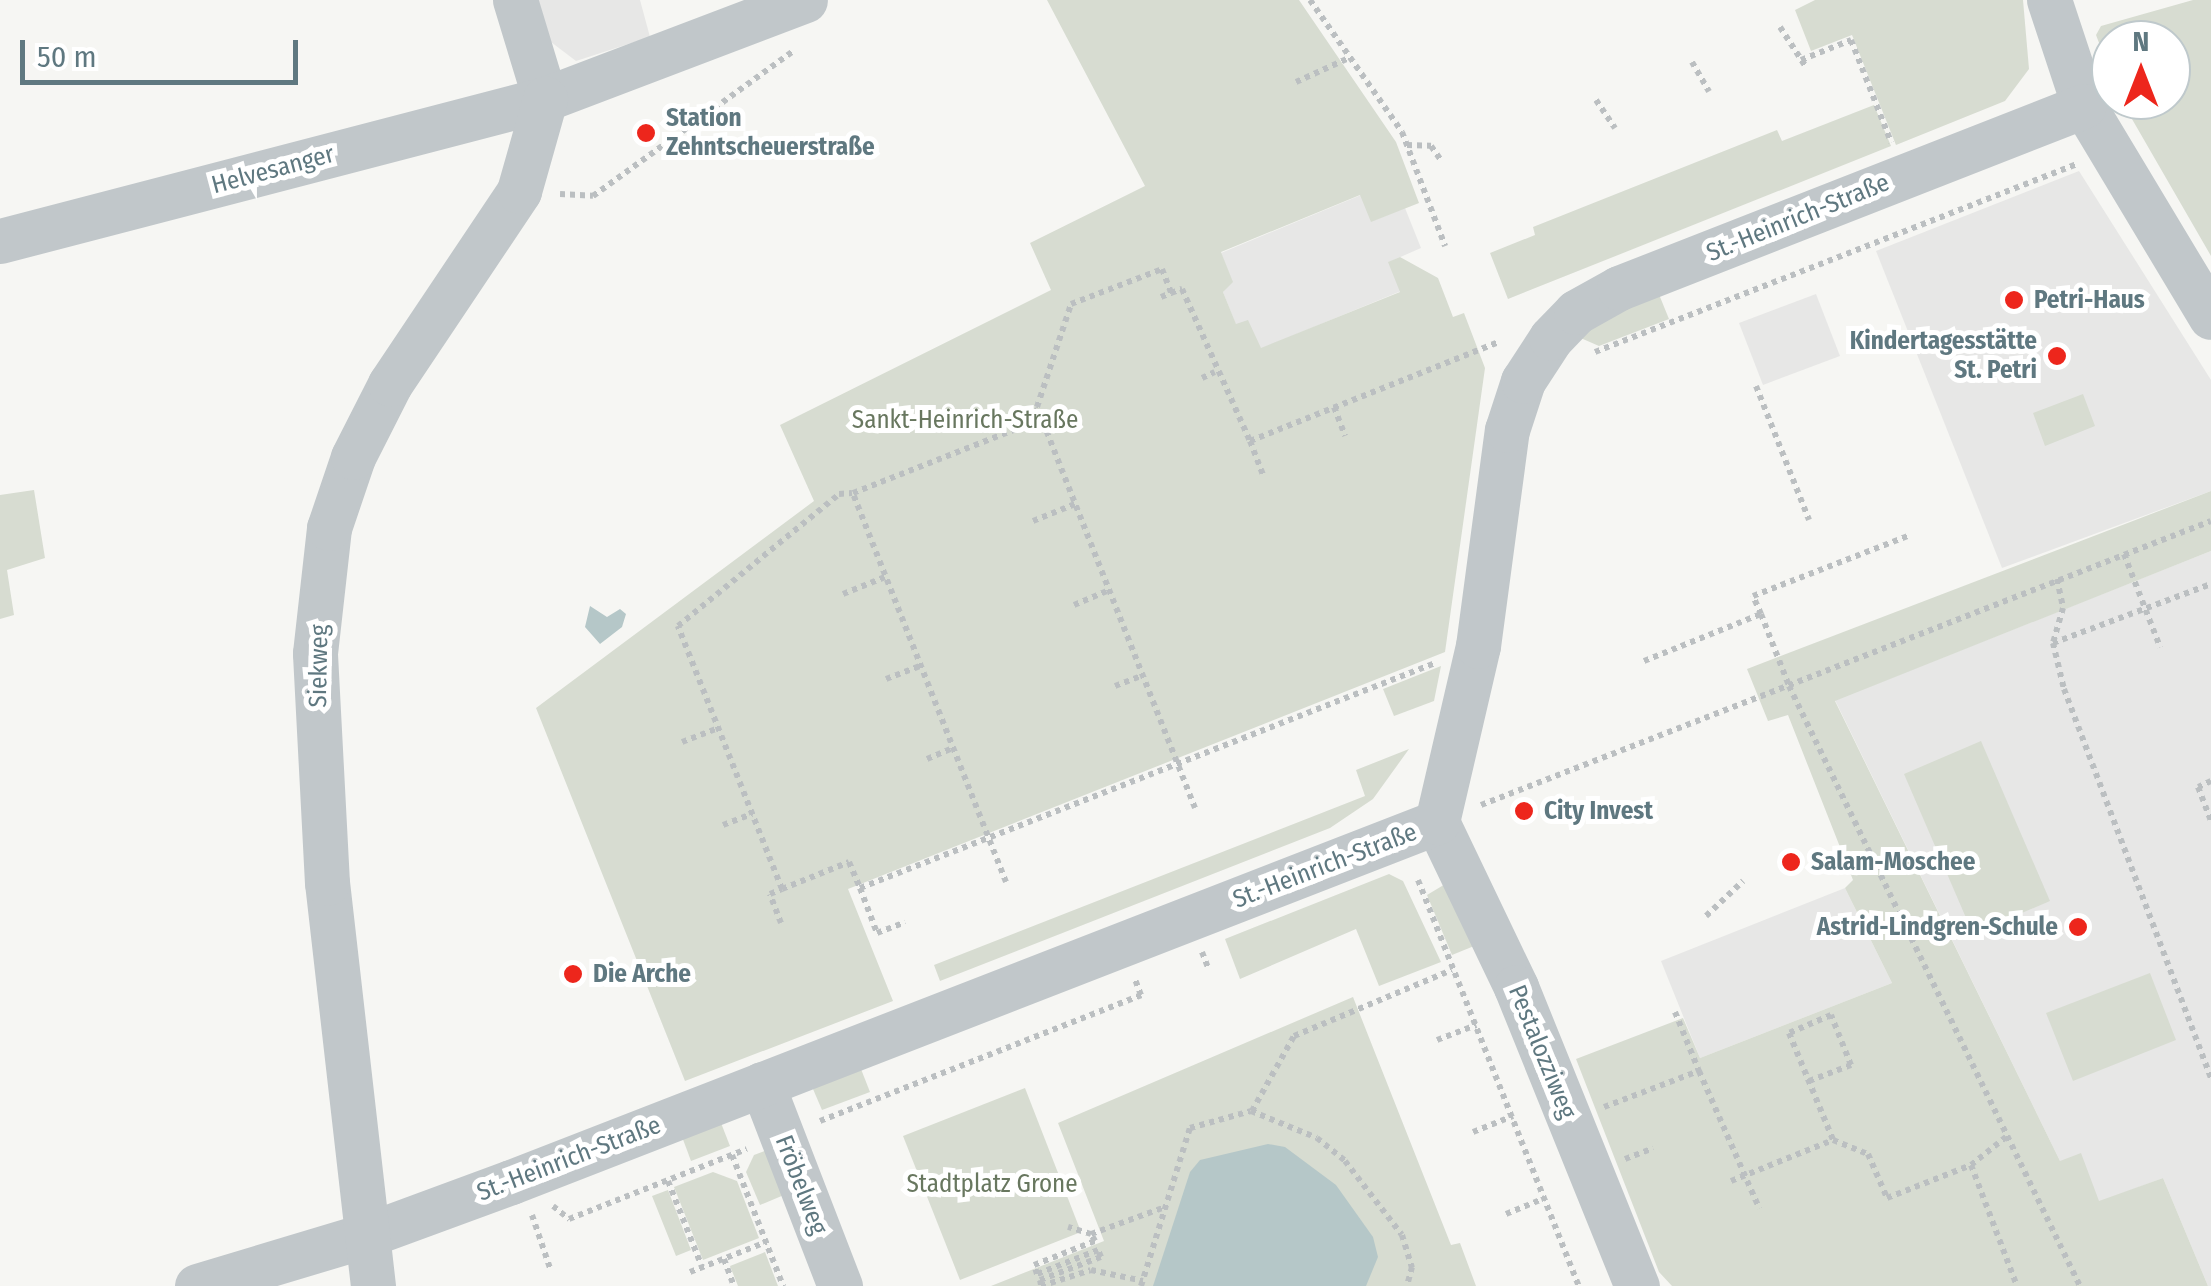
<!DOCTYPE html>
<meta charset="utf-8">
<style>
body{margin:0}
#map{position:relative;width:2211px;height:1286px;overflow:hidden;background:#f6f6f3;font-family:"Fira Sans Condensed",sans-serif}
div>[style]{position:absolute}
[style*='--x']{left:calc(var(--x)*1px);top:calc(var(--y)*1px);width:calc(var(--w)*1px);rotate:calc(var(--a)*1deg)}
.built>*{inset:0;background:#e7e7e6}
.green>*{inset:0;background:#d7dcd1}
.water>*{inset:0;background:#b5c7c8}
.path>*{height:6px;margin-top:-3px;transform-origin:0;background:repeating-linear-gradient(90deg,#bbbfc1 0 5px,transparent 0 10px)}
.street>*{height:45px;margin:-22.5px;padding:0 22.5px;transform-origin:22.5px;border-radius:22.5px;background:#c1c7ca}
.dots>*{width:28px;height:28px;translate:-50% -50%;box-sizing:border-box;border:5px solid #fff;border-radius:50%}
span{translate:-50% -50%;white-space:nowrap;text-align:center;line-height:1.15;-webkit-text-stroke:10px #fff;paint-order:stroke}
.poi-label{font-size:25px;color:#5f7880;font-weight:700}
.left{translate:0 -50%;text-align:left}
.right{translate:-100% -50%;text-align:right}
.street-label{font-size:25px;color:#5f7880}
.park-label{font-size:25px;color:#68775f}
.north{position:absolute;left:2091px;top:20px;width:100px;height:100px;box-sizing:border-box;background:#fff;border:2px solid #bfc9cc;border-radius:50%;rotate:0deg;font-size:28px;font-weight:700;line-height:40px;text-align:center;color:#5f7880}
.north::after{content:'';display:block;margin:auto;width:35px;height:45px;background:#ed261c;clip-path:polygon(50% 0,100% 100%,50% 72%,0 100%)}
.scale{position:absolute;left:20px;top:40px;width:278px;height:45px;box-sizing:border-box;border:5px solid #5f7880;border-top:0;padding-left:12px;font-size:30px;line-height:35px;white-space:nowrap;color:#5f7880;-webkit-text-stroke:8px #fff;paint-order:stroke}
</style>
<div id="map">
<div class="built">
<i style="clip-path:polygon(538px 0,640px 0,650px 37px,576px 61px,551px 42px)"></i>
<i style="clip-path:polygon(2079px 171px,2211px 380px,2211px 491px,2002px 568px,1876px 251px)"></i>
<i style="clip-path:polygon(1361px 195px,1372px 221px,1405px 208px,1421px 248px,1389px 262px,1401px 291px,1260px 349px,1236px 325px,1223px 292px,1232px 281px,1221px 253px)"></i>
<i style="clip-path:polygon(1816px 294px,1840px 356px,1763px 385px,1739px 323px)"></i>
<i style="clip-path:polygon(2211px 551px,2211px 1286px,2208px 1286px,2163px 1178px,2099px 1202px,2060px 1161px,1835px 700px)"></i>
<i style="clip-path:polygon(1845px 888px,1892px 983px,1700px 1058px,1661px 961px)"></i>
</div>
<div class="green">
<i style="clip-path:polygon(1047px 0,1299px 0,1396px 142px,1419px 203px,1371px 222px,1360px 195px,1221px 252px,1233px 282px,1223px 292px,1236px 324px,1248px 320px,1261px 348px,1400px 292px,1388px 262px,1400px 257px,1438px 278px,1453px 317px,1464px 313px,1485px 368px,1445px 652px,848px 889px,893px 1001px,685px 1081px,536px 708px,814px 501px,780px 425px,1051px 290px,1030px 243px,1145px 186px)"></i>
<i style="clip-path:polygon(1815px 0,2023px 0,2029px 69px,2005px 101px,1896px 145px,1852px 35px,1811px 51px,1795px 10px)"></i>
<i style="clip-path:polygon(2193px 0,2211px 0,2211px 256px,2121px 100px,2171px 100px,2171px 40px,2111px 40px,2111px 74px,2096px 35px,2101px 26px)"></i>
<i style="clip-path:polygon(1874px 105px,1891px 146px,1508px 299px,1490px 253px,1535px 235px,1533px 227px,1777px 130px,1782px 141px)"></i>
<i style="clip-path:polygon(1658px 292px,1669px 319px,1599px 346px,1576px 336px)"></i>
<i style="clip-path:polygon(2083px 394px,2095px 426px,2045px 446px,2033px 413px)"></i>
<i style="clip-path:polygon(34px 490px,45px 558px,7px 570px,14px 615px,0 619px,0 495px)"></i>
<i style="clip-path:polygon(2211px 491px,2211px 551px,1835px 701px,2060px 1161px,2081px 1153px,2099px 1201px,2163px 1178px,2208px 1286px,1672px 1286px,1659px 1272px,1576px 1059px,1683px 1018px,1700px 1058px,1892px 983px,1845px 888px,1853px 880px,1788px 715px,1768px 721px,1747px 669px)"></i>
<i style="clip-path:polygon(1441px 666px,1434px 701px,1394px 716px,1383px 689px)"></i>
<i style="clip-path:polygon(1981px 741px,2050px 901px,1973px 934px,1904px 774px)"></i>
<i style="clip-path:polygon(1409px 749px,1373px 799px,1330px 828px,940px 981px,934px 965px,1365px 796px,1356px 770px)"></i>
<i style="clip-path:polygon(1389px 874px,1403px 881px,1441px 962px,1379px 986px,1356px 929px,1240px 979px,1225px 939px)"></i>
<i style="clip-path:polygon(1447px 883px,1479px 944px,1452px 955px,1427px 895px)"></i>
<i style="clip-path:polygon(2150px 973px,2176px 1040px,2073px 1081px,2046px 1013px)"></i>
<i style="clip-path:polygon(1353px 997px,1451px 1245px,1460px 1243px,1476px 1286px,991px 1286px,1104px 1241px,1058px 1123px)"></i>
<i style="clip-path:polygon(859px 1064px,870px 1092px,822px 1110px,813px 1089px)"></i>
<i style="clip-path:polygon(1025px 1088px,1081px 1232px,960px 1280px,903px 1136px)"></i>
<i style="clip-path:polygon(721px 1123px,730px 1146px,691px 1161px,681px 1134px)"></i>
<i style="clip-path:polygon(767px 1150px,784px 1195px,760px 1205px,746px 1172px,754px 1155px)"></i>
<i style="clip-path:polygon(713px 1172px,737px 1181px,759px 1238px,703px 1260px,674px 1187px)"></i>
<i style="clip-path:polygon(668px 1190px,691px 1250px,676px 1256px,652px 1196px)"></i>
<i style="clip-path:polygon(765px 1252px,778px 1286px,738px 1286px,730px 1266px)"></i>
</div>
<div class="water">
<i style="clip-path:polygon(590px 606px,607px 617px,620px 609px,626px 614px,622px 627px,600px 644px,585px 627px)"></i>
<i style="clip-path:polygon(1268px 1144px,1285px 1147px,1336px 1185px,1373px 1237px,1378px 1257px,1366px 1286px,1153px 1286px,1190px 1172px,1200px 1160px)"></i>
</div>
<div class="path">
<i style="--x:1310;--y:0;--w:161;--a:55.1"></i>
<i style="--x:1402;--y:132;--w:122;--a:69.3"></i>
<i style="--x:1780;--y:27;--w:48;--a:57"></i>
<i style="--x:1801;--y:60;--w:54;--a:-21.8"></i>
<i style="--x:1851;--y:40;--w:110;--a:68.6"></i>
<i style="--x:1692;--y:62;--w:34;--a:60"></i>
<i style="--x:1296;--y:82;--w:58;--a:-24.4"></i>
<i style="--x:1596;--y:100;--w:34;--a:56"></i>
<i style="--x:1407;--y:145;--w:24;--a:2"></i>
<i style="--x:1431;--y:146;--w:19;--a:55"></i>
<i style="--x:560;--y:194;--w:33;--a:3"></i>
<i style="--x:593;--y:196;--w:249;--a:-35.9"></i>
<i style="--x:1161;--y:297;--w:11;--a:-22"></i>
<i style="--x:1595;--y:352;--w:517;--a:-21.31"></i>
<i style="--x:1202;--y:378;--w:14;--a:-25"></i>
<i style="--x:1756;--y:386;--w:144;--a:68.4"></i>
<i style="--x:1334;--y:407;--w:31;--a:69"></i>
<i style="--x:1250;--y:441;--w:36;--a:69"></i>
<i style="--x:1033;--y:521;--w:45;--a:-22"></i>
<i style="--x:2124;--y:554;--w:100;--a:68.8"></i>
<i style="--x:2057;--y:579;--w:30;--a:78"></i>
<i style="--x:2063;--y:608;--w:36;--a:106"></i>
<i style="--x:2053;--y:643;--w:47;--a:76.6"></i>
<i style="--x:2064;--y:689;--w:416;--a:69.3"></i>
<i style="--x:843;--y:594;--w:45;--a:-22"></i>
<i style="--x:1074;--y:605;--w:39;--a:-23"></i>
<i style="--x:1761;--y:614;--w:77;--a:68.7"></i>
<i style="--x:1789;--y:686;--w:667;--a:64.13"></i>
<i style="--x:2053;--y:643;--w:169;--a:-20.5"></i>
<i style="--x:1644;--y:661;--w:126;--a:-21.9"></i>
<i style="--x:1761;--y:614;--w:20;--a:-114"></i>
<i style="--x:1753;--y:596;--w:166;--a:-21.2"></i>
<i style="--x:886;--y:679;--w:36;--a:-21"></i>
<i style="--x:1115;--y:686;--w:30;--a:-21"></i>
<i style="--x:682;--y:742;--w:39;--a:-21"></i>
<i style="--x:927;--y:759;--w:28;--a:-23"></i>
<i style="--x:2211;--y:781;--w:14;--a:155"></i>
<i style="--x:2198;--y:787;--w:36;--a:69"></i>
<i style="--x:1481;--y:805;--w:783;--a:-21.26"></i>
<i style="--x:1195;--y:808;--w:431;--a:-111.5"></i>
<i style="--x:1037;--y:407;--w:108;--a:-71.7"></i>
<i style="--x:1071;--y:304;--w:97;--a:-21"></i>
<i style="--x:1162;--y:269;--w:26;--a:69"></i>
<i style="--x:1171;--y:293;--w:12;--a:-20"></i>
<i style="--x:1182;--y:289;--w:167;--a:65.9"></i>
<i style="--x:1250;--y:441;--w:268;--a:-21.7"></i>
<i style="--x:723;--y:825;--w:31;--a:-21"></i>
<i style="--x:1418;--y:880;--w:437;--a:68.4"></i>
<i style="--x:1006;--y:882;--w:418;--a:-111.5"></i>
<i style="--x:853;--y:493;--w:203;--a:-21.4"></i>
<i style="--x:860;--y:888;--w:48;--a:69.3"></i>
<i style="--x:877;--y:933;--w:30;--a:-21"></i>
<i style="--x:782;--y:889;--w:283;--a:-111.6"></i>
<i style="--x:678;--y:626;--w:208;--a:-39.3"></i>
<i style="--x:839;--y:494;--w:13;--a:-4"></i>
<i style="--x:1706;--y:916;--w:51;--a:-43.4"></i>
<i style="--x:781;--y:923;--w:31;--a:-111"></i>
<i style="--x:770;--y:894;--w:13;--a:-23"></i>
<i style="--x:782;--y:889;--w:72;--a:-21.9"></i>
<i style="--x:849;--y:862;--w:28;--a:67"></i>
<i style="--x:860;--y:888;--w:617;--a:-21.37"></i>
<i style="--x:1202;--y:952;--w:19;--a:69"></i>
<i style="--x:1675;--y:1012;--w:64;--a:67.9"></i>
<i style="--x:1437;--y:1040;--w:42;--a:-21"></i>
<i style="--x:1809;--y:1081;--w:45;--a:-20.9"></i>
<i style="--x:1851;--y:1065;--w:54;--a:-111.8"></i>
<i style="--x:1831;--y:1015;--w:46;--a:156.8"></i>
<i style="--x:1789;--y:1033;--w:116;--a:67.6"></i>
<i style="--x:1604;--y:1107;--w:102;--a:-20.8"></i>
<i style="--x:1699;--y:1071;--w:150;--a:66.3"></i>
<i style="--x:1252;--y:1111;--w:86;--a:-60.8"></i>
<i style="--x:1294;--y:1036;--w:171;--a:-22.7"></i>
<i style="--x:820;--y:1121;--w:345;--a:-21.4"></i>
<i style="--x:1141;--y:995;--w:17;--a:-111"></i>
<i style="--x:1473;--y:1132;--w:43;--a:-21.8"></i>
<i style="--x:732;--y:1155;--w:141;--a:68.7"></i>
<i style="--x:1625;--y:1159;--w:30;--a:-21"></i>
<i style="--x:1971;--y:1165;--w:129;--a:69.2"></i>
<i style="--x:668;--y:1181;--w:92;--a:68.4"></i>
<i style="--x:1731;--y:1181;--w:110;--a:-21.9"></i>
<i style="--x:1833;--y:1140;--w:38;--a:22"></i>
<i style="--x:1868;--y:1154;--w:48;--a:66.6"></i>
<i style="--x:1887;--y:1198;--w:90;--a:-21.4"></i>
<i style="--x:1971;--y:1165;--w:45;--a:-38.7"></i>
<i style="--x:553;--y:1206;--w:21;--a:39"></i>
<i style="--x:569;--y:1219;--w:191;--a:-21.5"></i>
<i style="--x:1506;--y:1214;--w:42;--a:-22.3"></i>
<i style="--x:532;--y:1215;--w:59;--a:71.3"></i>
<i style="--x:1091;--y:1234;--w:79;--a:-20"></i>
<i style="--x:724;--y:1259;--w:29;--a:70"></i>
<i style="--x:690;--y:1272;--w:82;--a:-21.5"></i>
<i style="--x:1041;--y:1285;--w:5;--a:-101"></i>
<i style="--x:1040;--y:1280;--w:65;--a:-20.7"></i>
<i style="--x:1101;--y:1257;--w:8;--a:-113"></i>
<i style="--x:1098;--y:1250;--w:66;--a:158.5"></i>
<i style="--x:1037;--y:1274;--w:9;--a:-108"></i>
<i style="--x:1034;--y:1265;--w:66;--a:-21.5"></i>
<i style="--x:1095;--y:1241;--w:8;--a:-120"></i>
<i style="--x:1091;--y:1234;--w:24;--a:-163"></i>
<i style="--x:1041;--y:1286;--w:52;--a:-17.7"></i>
<i style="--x:1091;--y:1270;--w:53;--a:11.9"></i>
<i style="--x:1141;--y:1286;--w:165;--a:-72.8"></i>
<i style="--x:1190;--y:1128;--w:63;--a:-15.6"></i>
<i style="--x:1251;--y:1111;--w:71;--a:22.2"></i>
<i style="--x:1317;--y:1138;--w:36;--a:39"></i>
<i style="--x:1345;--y:1161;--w:93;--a:52.4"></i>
<i style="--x:1402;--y:1235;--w:34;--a:73"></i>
<i style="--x:1412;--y:1267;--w:20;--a:105"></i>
</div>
<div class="street">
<i style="--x:515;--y:0;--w:103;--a:73.1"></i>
<i style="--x:2049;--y:0;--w:112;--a:71.7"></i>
<i style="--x:2084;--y:106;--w:246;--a:59"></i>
<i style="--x:0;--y:241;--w:563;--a:-14.6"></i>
<i style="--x:545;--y:99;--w:278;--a:-20.8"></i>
<i style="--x:1437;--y:822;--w:183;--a:64.4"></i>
<i style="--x:1516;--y:987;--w:323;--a:68"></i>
<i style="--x:762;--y:1084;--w:217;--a:68.9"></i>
<i style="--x:197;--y:1286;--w:177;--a:-16.7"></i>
<i style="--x:367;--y:1235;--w:153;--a:-20.2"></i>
<i style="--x:511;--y:1182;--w:994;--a:-21.24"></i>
<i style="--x:1437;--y:822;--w:181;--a:-76.9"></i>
<i style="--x:1478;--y:646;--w:218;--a:-82.4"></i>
<i style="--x:1507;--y:430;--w:52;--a:-71.9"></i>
<i style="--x:1523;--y:381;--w:51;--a:-56.9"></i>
<i style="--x:1551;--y:338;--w:36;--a:-46"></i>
<i style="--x:1576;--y:312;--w:49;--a:-29.2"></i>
<i style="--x:1619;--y:288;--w:499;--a:-21.4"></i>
<i style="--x:373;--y:1286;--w:406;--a:-96.5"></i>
<i style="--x:327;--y:883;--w:230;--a:-93"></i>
<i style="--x:315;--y:653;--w:126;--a:-83.6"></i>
<i style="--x:329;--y:528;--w:75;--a:-71.3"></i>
<i style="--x:353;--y:457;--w:82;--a:-63.1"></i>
<i style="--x:390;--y:384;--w:232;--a:-56.2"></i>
<i style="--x:519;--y:191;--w:96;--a:-74.2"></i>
</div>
<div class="dots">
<i style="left:646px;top:133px;background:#ed261c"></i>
<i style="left:2014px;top:300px;background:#ed261c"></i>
<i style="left:2057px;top:356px;background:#ed261c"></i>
<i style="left:1524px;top:811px;background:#ed261c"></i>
<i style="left:1791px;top:862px;background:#ed261c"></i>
<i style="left:2078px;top:927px;background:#ed261c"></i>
<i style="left:573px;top:974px;background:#ed261c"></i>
</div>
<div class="poi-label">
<span class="left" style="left:666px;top:133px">Station<br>Zehntscheuerstraße</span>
<span class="left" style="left:2034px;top:300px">Petri-Haus</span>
<span class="right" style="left:2037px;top:356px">Kindertagesstätte<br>St. Petri</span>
<span class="left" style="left:1544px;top:811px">City Invest</span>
<span class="left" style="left:1811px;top:862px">Salam-Moschee</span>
<span class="right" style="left:2058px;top:927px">Astrid-Lindgren-Schule</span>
<span class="left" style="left:593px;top:974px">Die Arche</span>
</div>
<div class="street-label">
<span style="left:273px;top:170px;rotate:-15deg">Helvesanger</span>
<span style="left:1798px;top:218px;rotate:-22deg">St.-Heinrich-Straße</span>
<span style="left:319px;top:666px;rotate:-89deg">Siekweg</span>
<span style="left:1325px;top:866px;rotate:-21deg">St.-Heinrich-Straße</span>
<span style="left:1542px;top:1052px;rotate:68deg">Pestalozziweg</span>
<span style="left:569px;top:1159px;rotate:-21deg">St.-Heinrich-Straße</span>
<span style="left:801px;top:1185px;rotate:69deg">Fröbelweg</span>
</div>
<div class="park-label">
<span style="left:965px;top:420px">Sankt-Heinrich-Straße</span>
<span style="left:992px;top:1184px">Stadtplatz Grone</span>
</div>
<div class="north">N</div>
<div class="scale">50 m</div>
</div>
